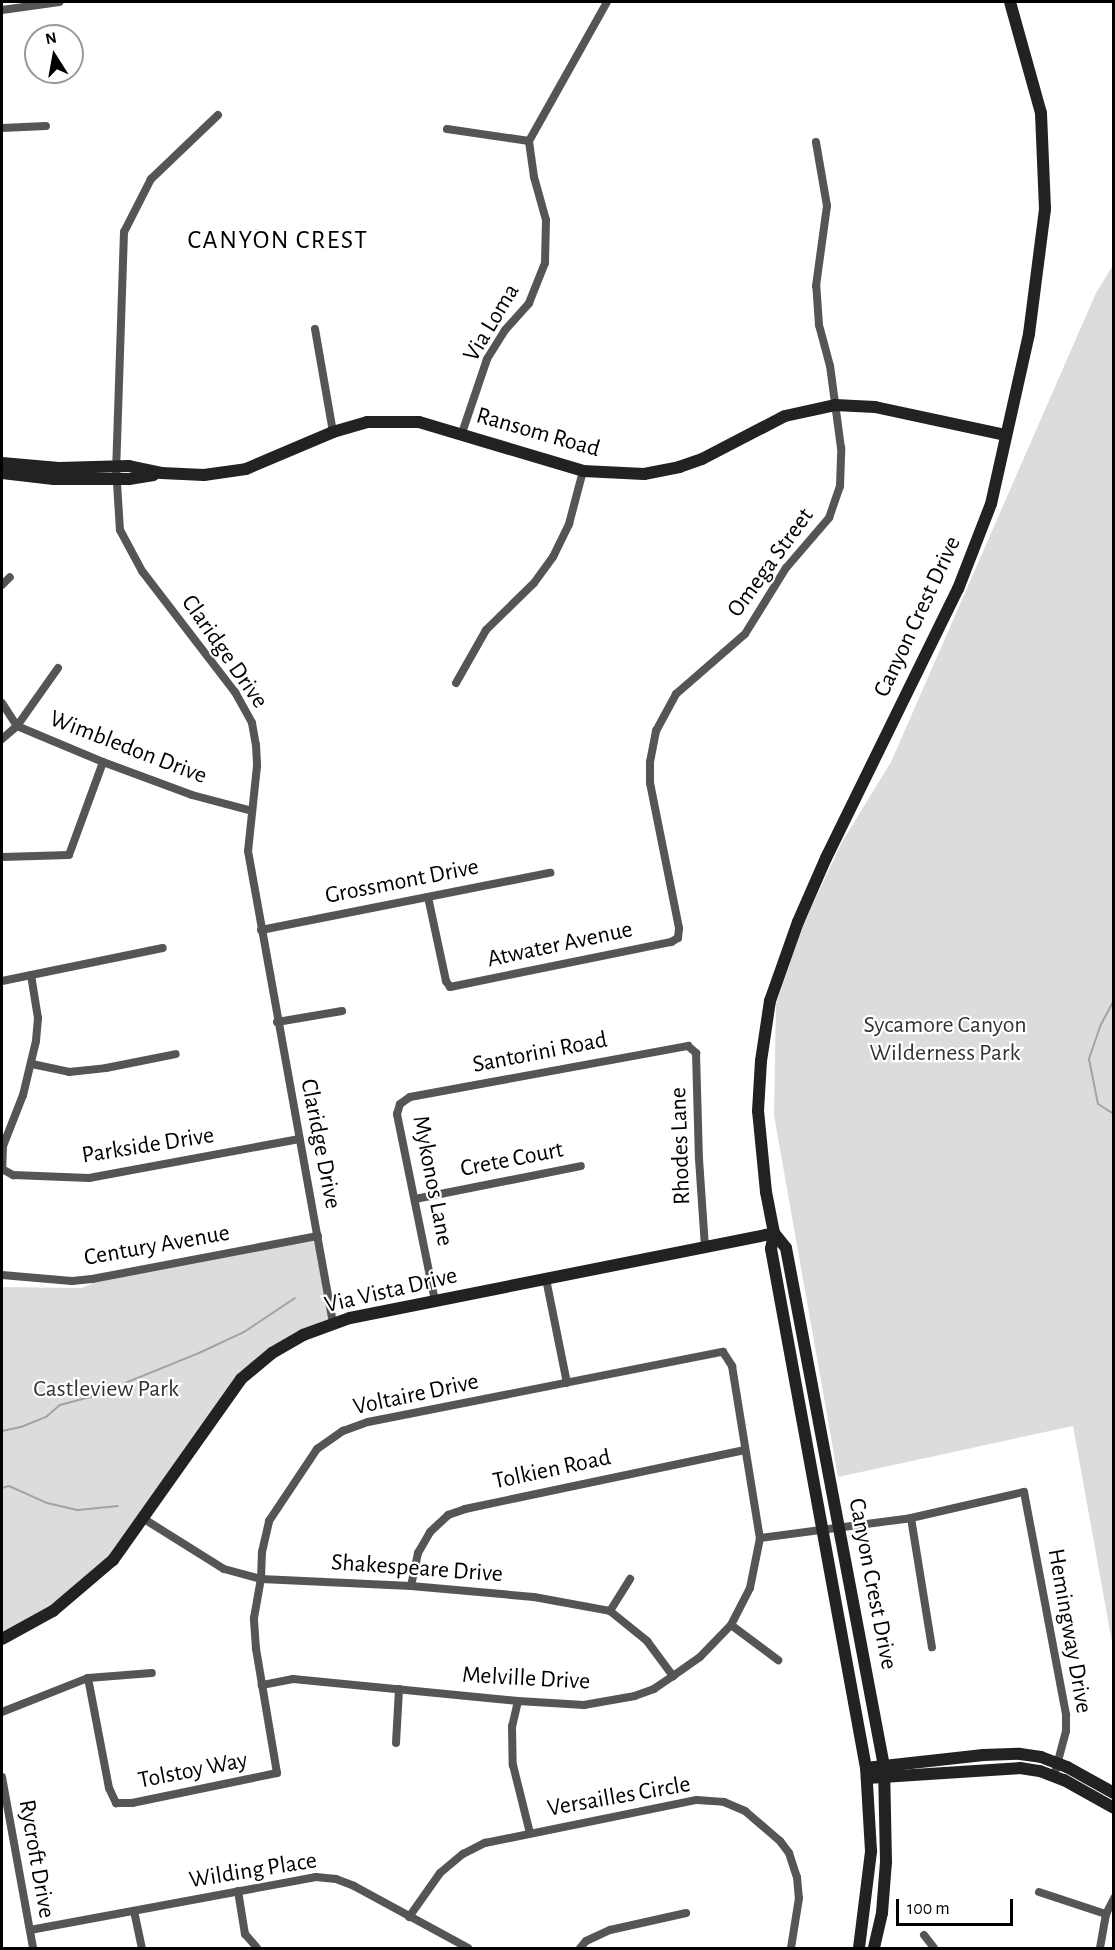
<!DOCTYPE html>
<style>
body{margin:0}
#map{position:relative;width:1115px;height:1950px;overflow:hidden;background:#fff;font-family:"Alegreya Sans",sans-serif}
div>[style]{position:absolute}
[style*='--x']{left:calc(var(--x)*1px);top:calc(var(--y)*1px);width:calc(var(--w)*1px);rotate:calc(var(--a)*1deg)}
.green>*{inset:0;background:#dcdcdc}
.stream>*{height:2px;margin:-1px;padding:0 1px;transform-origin:1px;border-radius:1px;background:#a3a3a3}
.street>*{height:8px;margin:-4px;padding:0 4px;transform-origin:4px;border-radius:4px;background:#555}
.secondary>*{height:12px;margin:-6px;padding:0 6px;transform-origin:6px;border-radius:6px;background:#222}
span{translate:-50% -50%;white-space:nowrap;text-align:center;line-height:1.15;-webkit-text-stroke:4.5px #fff;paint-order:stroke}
.street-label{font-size:24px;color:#000}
.park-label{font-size:24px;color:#333}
.neighbourhood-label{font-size:26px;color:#000;letter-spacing:1.5px}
.frame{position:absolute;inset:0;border:3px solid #000;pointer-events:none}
.north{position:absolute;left:24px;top:24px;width:60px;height:60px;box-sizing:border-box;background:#fff;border:2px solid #999;border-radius:50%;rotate:349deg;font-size:16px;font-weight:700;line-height:24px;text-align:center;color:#000}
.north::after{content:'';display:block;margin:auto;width:21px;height:27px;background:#000;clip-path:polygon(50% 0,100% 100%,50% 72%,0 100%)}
.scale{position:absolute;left:896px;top:1899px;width:117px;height:27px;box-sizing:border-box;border:3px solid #000;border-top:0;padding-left:8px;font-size:18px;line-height:21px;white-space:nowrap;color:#000;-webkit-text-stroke:4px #fff;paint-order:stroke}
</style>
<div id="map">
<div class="green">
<i style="clip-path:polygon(1113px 265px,1113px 1648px,1073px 1426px,838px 1477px,774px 1115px,776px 1004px,804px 923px,842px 842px,891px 762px,1096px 293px)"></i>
<i style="clip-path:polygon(320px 1234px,338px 1321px,253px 1369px,151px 1507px,74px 1597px,2px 1637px,2px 1287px,82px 1288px,115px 1273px)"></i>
</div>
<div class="stream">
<i style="--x:1114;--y:1000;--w:27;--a:118"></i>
<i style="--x:1101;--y:1024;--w:37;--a:109"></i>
<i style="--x:1089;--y:1059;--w:46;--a:78.7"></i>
<i style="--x:1098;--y:1104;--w:19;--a:32"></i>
<i style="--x:2;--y:1431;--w:19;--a:-12"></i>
<i style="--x:21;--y:1427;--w:27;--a:-22"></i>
<i style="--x:46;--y:1417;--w:18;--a:-41"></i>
<i style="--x:60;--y:1405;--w:34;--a:-15"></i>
<i style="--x:93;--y:1396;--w:114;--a:-22.1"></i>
<i style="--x:199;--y:1353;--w:50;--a:-25"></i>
<i style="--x:244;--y:1332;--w:61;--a:-33.7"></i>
<i style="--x:2;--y:1488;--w:7;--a:-16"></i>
<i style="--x:9;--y:1486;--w:42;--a:24.1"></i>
<i style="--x:47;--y:1503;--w:32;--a:13"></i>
<i style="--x:78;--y:1510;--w:40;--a:-5.7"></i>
</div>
<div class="street">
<i style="--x:2;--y:10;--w:58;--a:-8"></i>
<i style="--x:218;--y:115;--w:93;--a:136.3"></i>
<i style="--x:151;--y:179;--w:59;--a:117"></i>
<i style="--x:124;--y:232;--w:235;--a:91.9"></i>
<i style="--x:116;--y:467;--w:63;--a:86.4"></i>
<i style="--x:120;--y:530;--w:47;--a:61.8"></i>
<i style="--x:142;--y:571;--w:153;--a:52.5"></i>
<i style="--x:235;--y:692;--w:35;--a:61"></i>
<i style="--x:252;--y:723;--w:22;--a:80"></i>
<i style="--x:256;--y:745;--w:21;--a:87"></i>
<i style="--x:257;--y:766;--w:85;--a:96"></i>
<i style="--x:248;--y:851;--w:480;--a:79.8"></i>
<i style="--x:2;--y:128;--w:44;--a:-2.6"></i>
<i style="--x:447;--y:129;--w:83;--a:8.3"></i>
<i style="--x:315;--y:329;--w:105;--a:80.1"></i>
<i style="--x:462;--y:433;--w:78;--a:-71.3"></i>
<i style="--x:487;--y:359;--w:34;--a:-58"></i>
<i style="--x:505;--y:330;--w:36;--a:-48"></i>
<i style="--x:529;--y:303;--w:43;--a:-68.2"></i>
<i style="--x:545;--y:263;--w:43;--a:-88.7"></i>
<i style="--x:546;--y:220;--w:45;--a:-105.6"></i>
<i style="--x:534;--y:177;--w:36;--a:-98"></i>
<i style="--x:529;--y:141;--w:159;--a:-60.7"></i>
<i style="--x:2;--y:585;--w:11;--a:-45"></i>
<i style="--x:456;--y:683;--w:61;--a:-60.5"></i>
<i style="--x:486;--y:630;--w:67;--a:-44.4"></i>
<i style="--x:534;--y:583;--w:32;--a:-54"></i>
<i style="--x:553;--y:557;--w:37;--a:-64"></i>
<i style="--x:569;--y:524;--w:55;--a:-75.2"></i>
<i style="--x:2;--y:703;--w:27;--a:57"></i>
<i style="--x:17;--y:726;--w:93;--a:22.7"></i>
<i style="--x:103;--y:762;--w:95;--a:20.3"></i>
<i style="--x:192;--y:795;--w:62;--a:14.9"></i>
<i style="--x:2;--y:739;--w:20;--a:-41"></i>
<i style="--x:17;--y:726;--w:71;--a:-54.7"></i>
<i style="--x:2;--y:857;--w:67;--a:-1.7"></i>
<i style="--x:69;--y:855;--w:99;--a:-69.9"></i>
<i style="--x:428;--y:897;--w:86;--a:77.9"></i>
<i style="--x:446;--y:981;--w:7;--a:56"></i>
<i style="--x:450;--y:987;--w:226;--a:-11.5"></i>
<i style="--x:671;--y:942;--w:8;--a:-30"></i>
<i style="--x:678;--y:938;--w:10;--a:-84"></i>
<i style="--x:679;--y:928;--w:148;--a:-101.3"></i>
<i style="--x:650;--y:783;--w:21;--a:-90"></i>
<i style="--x:650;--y:762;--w:32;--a:-79"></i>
<i style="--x:656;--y:731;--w:42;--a:-61.6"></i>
<i style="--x:676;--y:694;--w:91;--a:-41"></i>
<i style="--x:745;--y:634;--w:78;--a:-58.2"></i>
<i style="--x:786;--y:568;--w:66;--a:-49.3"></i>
<i style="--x:829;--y:518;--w:34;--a:-71"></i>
<i style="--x:840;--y:486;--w:38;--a:-88"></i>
<i style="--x:841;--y:448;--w:83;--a:-97.6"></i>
<i style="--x:830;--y:366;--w:42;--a:-105"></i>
<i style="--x:819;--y:325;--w:39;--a:-94"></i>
<i style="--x:816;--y:286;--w:81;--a:-82.2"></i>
<i style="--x:827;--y:206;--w:65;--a:-99.8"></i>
<i style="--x:261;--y:930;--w:295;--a:-11.2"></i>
<i style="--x:31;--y:975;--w:44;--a:80.8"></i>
<i style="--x:38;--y:1018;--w:23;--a:95"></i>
<i style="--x:36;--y:1041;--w:56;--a:103.5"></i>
<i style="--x:23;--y:1095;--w:55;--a:111.4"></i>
<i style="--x:3;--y:1146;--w:23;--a:92"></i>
<i style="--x:2;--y:1169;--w:13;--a:29"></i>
<i style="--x:13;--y:1175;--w:76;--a:2.3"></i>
<i style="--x:89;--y:1178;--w:214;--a:-10.5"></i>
<i style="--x:2;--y:981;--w:164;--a:-11.6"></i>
<i style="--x:277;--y:1022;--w:66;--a:-9.6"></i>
<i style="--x:32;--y:1064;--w:38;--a:12"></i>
<i style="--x:69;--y:1072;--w:37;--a:-6"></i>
<i style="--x:106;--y:1068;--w:71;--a:-11.3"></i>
<i style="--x:415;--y:1199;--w:169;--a:-11.2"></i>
<i style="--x:2;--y:1275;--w:70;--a:4.9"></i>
<i style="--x:72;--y:1281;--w:20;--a:-6"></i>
<i style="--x:92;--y:1279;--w:230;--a:-10.8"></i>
<i style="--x:546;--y:1279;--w:106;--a:78.6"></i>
<i style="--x:435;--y:1301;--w:191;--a:-101.5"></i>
<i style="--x:397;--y:1114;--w:10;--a:-73"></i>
<i style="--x:400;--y:1104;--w:12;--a:-35"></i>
<i style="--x:410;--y:1097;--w:283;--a:-10.4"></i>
<i style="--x:688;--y:1046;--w:11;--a:41"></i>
<i style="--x:696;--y:1053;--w:106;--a:88.4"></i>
<i style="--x:699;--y:1159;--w:89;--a:86.1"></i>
<i style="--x:911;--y:1518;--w:131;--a:80.8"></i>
<i style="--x:144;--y:1519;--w:94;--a:32"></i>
<i style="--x:224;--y:1569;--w:38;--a:15"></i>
<i style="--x:261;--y:1579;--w:150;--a:2.7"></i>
<i style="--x:411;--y:1586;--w:123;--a:5.1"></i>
<i style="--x:534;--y:1597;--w:77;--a:10.4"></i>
<i style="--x:610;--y:1611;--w:48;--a:39"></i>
<i style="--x:647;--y:1641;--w:44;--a:53.4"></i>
<i style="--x:760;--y:1538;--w:152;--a:-7.5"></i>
<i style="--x:911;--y:1518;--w:116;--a:-13"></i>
<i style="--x:1024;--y:1492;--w:227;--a:79.3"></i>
<i style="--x:1066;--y:1715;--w:16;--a:90"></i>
<i style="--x:1066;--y:1731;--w:47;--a:104.9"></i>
<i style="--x:411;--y:1586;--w:34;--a:-78"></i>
<i style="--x:418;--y:1553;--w:24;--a:-60"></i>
<i style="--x:430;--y:1532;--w:25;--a:-43"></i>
<i style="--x:448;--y:1515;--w:18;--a:-19"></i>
<i style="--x:465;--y:1509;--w:286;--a:-11.9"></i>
<i style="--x:610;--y:1611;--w:38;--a:-58"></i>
<i style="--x:731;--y:1625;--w:59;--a:36.7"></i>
<i style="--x:88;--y:1678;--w:112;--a:79.2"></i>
<i style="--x:109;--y:1788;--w:17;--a:65"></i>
<i style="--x:116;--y:1803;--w:16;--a:0"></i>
<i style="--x:132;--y:1803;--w:148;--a:-11.7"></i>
<i style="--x:277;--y:1773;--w:126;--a:-99.6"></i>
<i style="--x:256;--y:1649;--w:31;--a:-94"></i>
<i style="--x:254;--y:1618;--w:40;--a:-80"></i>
<i style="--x:261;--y:1579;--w:27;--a:-88"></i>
<i style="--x:262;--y:1552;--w:32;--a:-77"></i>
<i style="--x:269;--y:1521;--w:87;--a:-56.3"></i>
<i style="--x:317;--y:1449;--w:32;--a:-35"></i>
<i style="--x:343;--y:1431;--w:27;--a:-20"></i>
<i style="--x:368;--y:1422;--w:362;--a:-11.2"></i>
<i style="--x:723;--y:1352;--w:17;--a:57"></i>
<i style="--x:732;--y:1366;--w:174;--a:80.8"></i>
<i style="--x:760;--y:1538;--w:51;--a:101.3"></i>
<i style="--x:750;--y:1588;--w:42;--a:117.2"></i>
<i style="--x:731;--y:1625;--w:45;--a:134.1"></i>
<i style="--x:700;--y:1657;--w:33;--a:145"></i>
<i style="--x:673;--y:1676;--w:23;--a:146"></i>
<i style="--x:654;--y:1689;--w:20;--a:160"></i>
<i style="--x:635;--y:1696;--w:52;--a:170"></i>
<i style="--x:584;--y:1705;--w:66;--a:-176.5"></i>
<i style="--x:518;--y:1701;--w:226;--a:-174.4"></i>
<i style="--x:293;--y:1679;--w:32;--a:169"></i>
<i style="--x:518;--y:1701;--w:26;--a:103"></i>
<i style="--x:512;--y:1726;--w:39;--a:89"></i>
<i style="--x:513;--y:1765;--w:70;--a:76"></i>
<i style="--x:2;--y:1712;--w:92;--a:-21.6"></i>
<i style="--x:88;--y:1678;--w:64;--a:-4.5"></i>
<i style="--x:396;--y:1743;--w:54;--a:-86.8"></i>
<i style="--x:2;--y:1777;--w:174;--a:79.7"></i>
<i style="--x:238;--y:1891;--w:44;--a:80.8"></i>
<i style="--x:245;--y:1934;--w:18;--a:49"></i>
<i style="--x:1039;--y:1892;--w:71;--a:18.2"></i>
<i style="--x:134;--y:1911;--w:38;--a:78"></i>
<i style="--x:409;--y:1917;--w:54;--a:-54.8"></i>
<i style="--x:440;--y:1873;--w:30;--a:-40"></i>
<i style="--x:463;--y:1854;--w:25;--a:-27"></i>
<i style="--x:485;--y:1843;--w:216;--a:-11.5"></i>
<i style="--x:697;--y:1800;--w:27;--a:4"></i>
<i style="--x:724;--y:1802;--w:23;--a:23"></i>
<i style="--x:745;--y:1811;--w:46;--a:40.6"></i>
<i style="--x:780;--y:1841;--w:15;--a:53"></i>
<i style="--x:789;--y:1853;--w:25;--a:72"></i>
<i style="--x:797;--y:1877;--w:21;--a:85"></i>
<i style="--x:799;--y:1898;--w:51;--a:99.1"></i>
<i style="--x:30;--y:1930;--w:291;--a:-10.5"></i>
<i style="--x:316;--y:1877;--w:20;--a:6"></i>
<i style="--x:336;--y:1879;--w:19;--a:21"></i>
<i style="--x:354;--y:1886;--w:130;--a:28.5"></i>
<i style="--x:924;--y:1935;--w:16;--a:52"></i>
<i style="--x:580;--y:1948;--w:9;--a:-49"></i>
<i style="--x:586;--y:1941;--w:26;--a:-25"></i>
<i style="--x:610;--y:1930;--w:78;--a:-12.6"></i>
<i style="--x:1100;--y:1948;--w:35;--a:-80"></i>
<i style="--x:1106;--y:1914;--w:18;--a:-63"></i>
</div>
<div class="secondary">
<i style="--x:2;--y:463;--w:57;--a:5"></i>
<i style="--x:59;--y:468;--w:70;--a:-1.6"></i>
<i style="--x:129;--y:466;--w:33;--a:12"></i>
<i style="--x:161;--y:473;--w:43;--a:2.7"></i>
<i style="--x:204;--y:475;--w:42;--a:-8.1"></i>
<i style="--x:246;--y:469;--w:95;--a:-23"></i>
<i style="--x:333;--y:432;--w:35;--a:-16"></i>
<i style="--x:367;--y:422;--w:52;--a:0"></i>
<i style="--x:419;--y:422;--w:171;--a:16.6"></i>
<i style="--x:583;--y:471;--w:61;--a:2.8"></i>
<i style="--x:644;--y:474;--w:36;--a:-11"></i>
<i style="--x:679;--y:467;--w:24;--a:-19"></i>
<i style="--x:702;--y:459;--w:93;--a:-27.4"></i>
<i style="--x:785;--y:416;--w:51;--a:-12.4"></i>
<i style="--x:835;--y:405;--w:40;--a:2.9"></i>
<i style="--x:875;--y:407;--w:134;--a:12.1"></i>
<i style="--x:2;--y:473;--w:52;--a:6.6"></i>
<i style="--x:54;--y:479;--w:75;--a:0"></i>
<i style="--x:129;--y:479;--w:25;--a:-9"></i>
<i style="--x:774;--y:1233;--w:19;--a:51"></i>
<i style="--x:786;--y:1248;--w:527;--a:79.29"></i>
<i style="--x:884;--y:1766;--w:96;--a:88.8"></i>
<i style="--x:886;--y:1862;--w:51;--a:94.5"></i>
<i style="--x:882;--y:1913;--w:36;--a:103"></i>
<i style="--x:2;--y:1639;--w:58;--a:-28.8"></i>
<i style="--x:53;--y:1611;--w:79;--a:-40.4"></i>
<i style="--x:113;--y:1560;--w:222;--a:-54.7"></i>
<i style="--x:241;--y:1379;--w:40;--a:-40"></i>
<i style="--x:272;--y:1353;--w:36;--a:-30"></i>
<i style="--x:303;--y:1335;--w:50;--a:-19.9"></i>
<i style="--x:350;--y:1318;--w:432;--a:-11.3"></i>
<i style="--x:866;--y:1768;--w:118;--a:-6.3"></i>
<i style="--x:983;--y:1755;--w:37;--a:-2"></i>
<i style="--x:1020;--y:1754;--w:21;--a:8"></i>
<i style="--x:1041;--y:1757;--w:28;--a:21"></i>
<i style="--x:1067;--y:1767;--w:54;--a:29"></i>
<i style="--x:867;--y:1778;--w:153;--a:-3.7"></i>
<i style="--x:1020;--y:1768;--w:20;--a:9"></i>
<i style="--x:1040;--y:1771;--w:26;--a:21"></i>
<i style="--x:1064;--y:1780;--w:57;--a:29.2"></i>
<i style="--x:859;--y:1948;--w:98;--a:-82.9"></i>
<i style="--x:871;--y:1851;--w:83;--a:-93.4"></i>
<i style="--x:866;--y:1768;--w:528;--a:-100.37"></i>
<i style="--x:771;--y:1249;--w:16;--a:-79"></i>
<i style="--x:774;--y:1233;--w:42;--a:-101"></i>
<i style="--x:766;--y:1192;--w:81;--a:-95.6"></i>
<i style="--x:758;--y:1111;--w:50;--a:-86.6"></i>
<i style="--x:761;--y:1061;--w:61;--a:-81.5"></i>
<i style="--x:770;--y:1001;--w:84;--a:-70.5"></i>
<i style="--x:798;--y:922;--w:70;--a:-66.4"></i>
<i style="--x:826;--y:858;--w:300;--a:-63.9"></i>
<i style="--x:958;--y:589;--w:91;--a:-68.8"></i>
<i style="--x:991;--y:504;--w:174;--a:-77.4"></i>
<i style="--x:1029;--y:334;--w:126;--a:-82.7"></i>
<i style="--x:1045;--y:209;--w:96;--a:-92.4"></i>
<i style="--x:1041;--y:113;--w:115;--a:-105.6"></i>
</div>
<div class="street-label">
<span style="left:492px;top:323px;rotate:-59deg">Via Loma</span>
<span style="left:538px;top:433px;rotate:16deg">Ransom Road</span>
<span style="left:771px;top:563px;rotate:-54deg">Omega Street</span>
<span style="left:918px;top:617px;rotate:-65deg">Canyon Crest Drive</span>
<span style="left:224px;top:652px;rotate:55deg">Claridge Drive</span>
<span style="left:128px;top:748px;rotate:21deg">Wimbledon Drive</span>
<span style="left:402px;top:882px;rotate:-11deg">Grossmont Drive</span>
<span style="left:560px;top:945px;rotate:-12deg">Atwater Avenue</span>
<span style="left:540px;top:1053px;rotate:-11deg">Santorini Road</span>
<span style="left:320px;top:1144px;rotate:79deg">Claridge Drive</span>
<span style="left:148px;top:1146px;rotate:-9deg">Parkside Drive</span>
<span style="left:681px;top:1146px;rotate:-92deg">Rhodes Lane</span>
<span style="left:512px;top:1160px;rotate:-11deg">Crete Court</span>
<span style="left:432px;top:1181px;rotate:79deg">Mykonos Lane</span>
<span style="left:157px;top:1246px;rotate:-10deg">Century Avenue</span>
<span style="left:391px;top:1291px;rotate:-13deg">Via Vista Drive</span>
<span style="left:416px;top:1395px;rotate:-12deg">Voltaire Drive</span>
<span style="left:552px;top:1470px;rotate:-12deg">Tolkien Road</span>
<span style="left:417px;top:1569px;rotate:4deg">Shakespeare Drive</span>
<span style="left:872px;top:1584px;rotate:79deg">Canyon Crest Drive</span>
<span style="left:1069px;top:1631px;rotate:80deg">Hemingway Drive</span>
<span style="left:526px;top:1679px;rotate:3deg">Melville Drive</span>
<span style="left:193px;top:1771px;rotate:-11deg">Tolstoy Way</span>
<span style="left:619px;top:1797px;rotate:-10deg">Versailles Circle</span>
<span style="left:36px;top:1859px;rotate:80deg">Rycroft Drive</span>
<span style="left:253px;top:1871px;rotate:-9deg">Wilding Place</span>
</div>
<div class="park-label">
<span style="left:945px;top:1040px">Sycamore Canyon<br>Wilderness Park</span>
<span style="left:106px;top:1390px">Castleview Park</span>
</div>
<div class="neighbourhood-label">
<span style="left:278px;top:241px">CANYON CREST</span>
</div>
<div class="frame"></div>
<div class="north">N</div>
<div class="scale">100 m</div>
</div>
